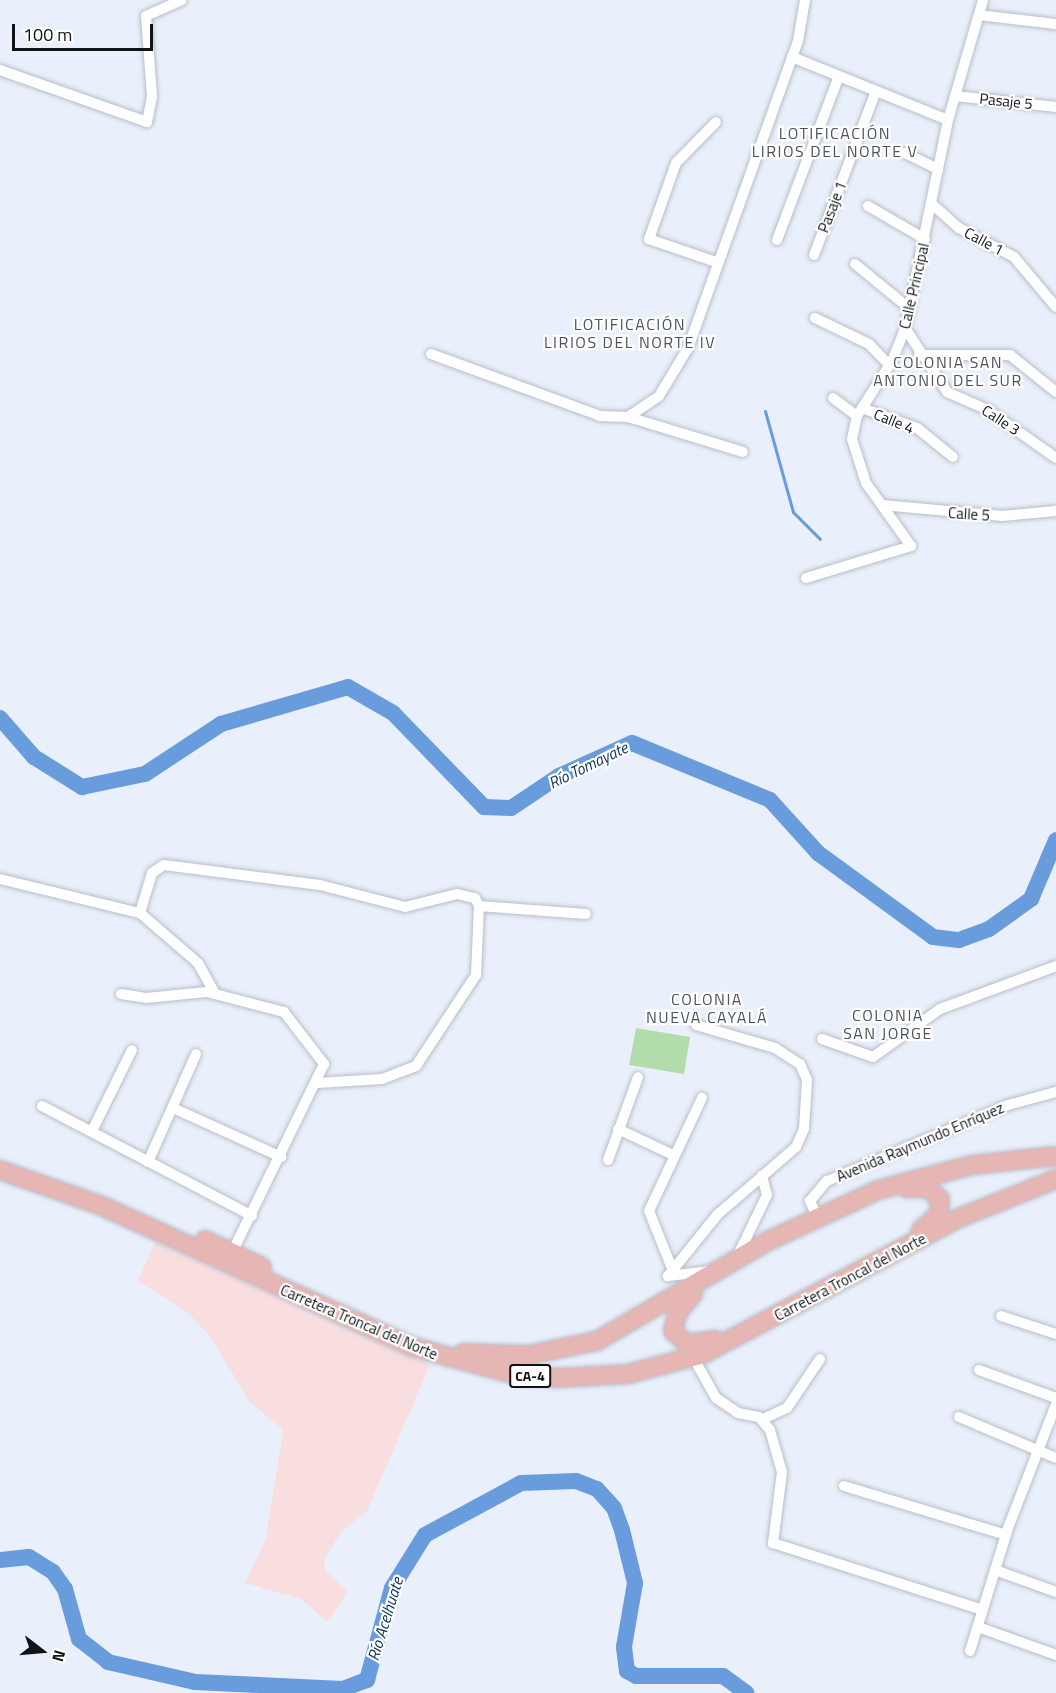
<!DOCTYPE html>
<meta charset="utf-8">
<style>
body{margin:0}
#map{position:relative;width:1056px;height:1693px;overflow:hidden;background:#eaf0fb;font-family:"Titillium Web",sans-serif}
div>[style]{position:absolute}
[style*='--x']{left:calc(var(--x)*1px);top:calc(var(--y)*1px);width:calc(var(--w)*1px);rotate:calc(var(--a)*1deg)}
.industrial>*{inset:0;background:#f9dee0}
.green>*{inset:0;background:#b3dcac}
.stream>*{height:3px;margin:-1.5px;padding:0 1.5px;transform-origin:1.5px;border-radius:1.5px;background:#699cdd}
.river>*{height:16px;margin:-8px;padding:0 8px;transform-origin:8px;border-radius:8px;background:#699cdd}
.roads{filter:drop-shadow(0 0 2px #b9bec9) drop-shadow(0 0 2px #b9bec9)}
.minor>*{height:10px;margin:-5px;padding:0 5px;transform-origin:5px;border-radius:5px;background:#fff}
.primary>*{height:18px;margin:-9px;padding:0 9px;transform-origin:9px;border-radius:9px;background:#e6b6b5}
span{translate:-50% -50%;white-space:nowrap;text-align:center;line-height:1.15;-webkit-text-stroke:4.5px #fff;paint-order:stroke}
.shield-label span{padding:2px 4px;background:#fff;border:2px solid;border-radius:4px;-webkit-text-stroke-width:0}
.shield-label{font-size:14px;color:#111317;font-weight:700}
.street-label{font-size:15px;color:#111317}
.neighbourhood-label{font-size:16px;color:#4e525c;letter-spacing:1.5px}
.water-label{font-size:16px;color:#0b2e58;font-style:italic}
.north{position:absolute;left:12px;top:1621px;width:60px;height:60px;-webkit-text-stroke:4px #fff;paint-order:stroke;rotate:106deg;font-size:16px;font-weight:700;line-height:24px;text-align:center;color:#111317}
.north::after{content:'';display:block;margin:auto;width:21px;height:27px;background:#111317;clip-path:polygon(50% 0,100% 100%,50% 72%,0 100%)}
.scale{position:absolute;left:12px;top:24px;width:141px;height:27px;box-sizing:border-box;border:3px solid #111317;border-top:0;padding-left:8px;font-size:18px;line-height:21px;white-space:nowrap;color:#111317;-webkit-text-stroke:4px #fff;paint-order:stroke}
</style>
<div id="map">
<div class="industrial">
<i style="clip-path:polygon(155px 1242px,430px 1365px,367px 1511px,341px 1532px,324px 1560px,325px 1570px,348px 1592px,327px 1622px,301px 1599px,245px 1583px,266px 1538px,283px 1430px,249px 1401px,210px 1336px,188px 1313px,138px 1281px)"></i>
</div>
<div class="green">
<i style="clip-path:polygon(636px 1028px,690px 1037px,684px 1074px,629px 1065px)"></i>
</div>
<div class="stream">
<i style="--x:765;--y:411;--w:105;--a:74.5"></i>
<i style="--x:793;--y:512;--w:38;--a:45"></i>
</div>
<div class="river">
<i style="--x:0;--y:718;--w:52;--a:48.9"></i>
<i style="--x:34;--y:757;--w:57;--a:32"></i>
<i style="--x:82;--y:787;--w:64;--a:-11.7"></i>
<i style="--x:145;--y:774;--w:91;--a:-33.3"></i>
<i style="--x:221;--y:724;--w:132;--a:-16.2"></i>
<i style="--x:348;--y:687;--w:52;--a:30"></i>
<i style="--x:393;--y:713;--w:131;--a:45.9"></i>
<i style="--x:484;--y:807;--w:27;--a:2"></i>
<i style="--x:511;--y:808;--w:58;--a:-33.7"></i>
<i style="--x:559;--y:776;--w:80;--a:-24.3"></i>
<i style="--x:632;--y:743;--w:149;--a:22.4"></i>
<i style="--x:770;--y:800;--w:72;--a:47.8"></i>
<i style="--x:818;--y:853;--w:142;--a:36.1"></i>
<i style="--x:933;--y:937;--w:26;--a:7"></i>
<i style="--x:959;--y:940;--w:32;--a:-20"></i>
<i style="--x:989;--y:929;--w:52;--a:-35.5"></i>
<i style="--x:1031;--y:899;--w:64;--a:-67"></i>
<i style="--x:0;--y:1560;--w:29;--a:-6"></i>
<i style="--x:29;--y:1557;--w:28;--a:32"></i>
<i style="--x:53;--y:1572;--w:21;--a:55"></i>
<i style="--x:65;--y:1589;--w:52;--a:74.4"></i>
<i style="--x:79;--y:1639;--w:37;--a:38"></i>
<i style="--x:108;--y:1662;--w:89;--a:12.9"></i>
<i style="--x:195;--y:1682;--w:148;--a:2.7"></i>
<i style="--x:343;--y:1689;--w:26;--a:-21"></i>
<i style="--x:367;--y:1680;--w:95;--a:-74.8"></i>
<i style="--x:392;--y:1588;--w:62;--a:-58.1"></i>
<i style="--x:425;--y:1535;--w:109;--a:-28.4"></i>
<i style="--x:521;--y:1483;--w:55;--a:-2.1"></i>
<i style="--x:576;--y:1481;--w:22;--a:21"></i>
<i style="--x:597;--y:1489;--w:25;--a:48"></i>
<i style="--x:614;--y:1508;--w:23;--a:70"></i>
<i style="--x:622;--y:1530;--w:55;--a:76.2"></i>
<i style="--x:635;--y:1583;--w:65;--a:99.8"></i>
<i style="--x:624;--y:1647;--w:24;--a:83"></i>
<i style="--x:627;--y:1671;--w:10;--a:29"></i>
<i style="--x:636;--y:1676;--w:87;--a:0"></i>
<i style="--x:723;--y:1676;--w:29;--a:36"></i>
</div>
<div class="roads">
<div class="minor">
<i style="--x:979;--y:15;--w:78;--a:6.7"></i>
<i style="--x:792;--y:57;--w:168;--a:22"></i>
<i style="--x:0;--y:70;--w:156;--a:19.5"></i>
<i style="--x:147;--y:122;--w:26;--a:-79"></i>
<i style="--x:152;--y:96;--w:80;--a:-94.3"></i>
<i style="--x:146;--y:16;--w:39;--a:-24"></i>
<i style="--x:955;--y:96;--w:102;--a:6.2"></i>
<i style="--x:905;--y:153;--w:37;--a:26"></i>
<i style="--x:932;--y:204;--w:36;--a:42"></i>
<i style="--x:959;--y:228;--w:62;--a:27.8"></i>
<i style="--x:1014;--y:257;--w:65;--a:50"></i>
<i style="--x:868;--y:206;--w:66;--a:30.1"></i>
<i style="--x:777;--y:240;--w:175;--a:-69.3"></i>
<i style="--x:814;--y:255;--w:175;--a:-69.3"></i>
<i style="--x:716;--y:262;--w:71;--a:-161.1"></i>
<i style="--x:649;--y:239;--w:81;--a:-70.4"></i>
<i style="--x:676;--y:163;--w:57;--a:-45.7"></i>
<i style="--x:855;--y:264;--w:71;--a:39.3"></i>
<i style="--x:815;--y:318;--w:60;--a:25.7"></i>
<i style="--x:869;--y:344;--w:29;--a:46"></i>
<i style="--x:905;--y:328;--w:77;--a:56.7"></i>
<i style="--x:947;--y:392;--w:45;--a:23.7"></i>
<i style="--x:988;--y:410;--w:83;--a:35.2"></i>
<i style="--x:431;--y:354;--w:180;--a:20.1"></i>
<i style="--x:600;--y:416;--w:28;--a:2"></i>
<i style="--x:628;--y:417;--w:37;--a:-34"></i>
<i style="--x:659;--y:396;--w:56;--a:-58.9"></i>
<i style="--x:688;--y:348;--w:326;--a:-70.3"></i>
<i style="--x:798;--y:41;--w:42;--a:-80.3"></i>
<i style="--x:919;--y:355;--w:91;--a:0"></i>
<i style="--x:1010;--y:355;--w:59;--a:38.8"></i>
<i style="--x:833;--y:398;--w:30;--a:37"></i>
<i style="--x:862;--y:408;--w:59;--a:20"></i>
<i style="--x:917;--y:428;--w:46;--a:38.9"></i>
<i style="--x:628;--y:417;--w:120;--a:16.9"></i>
<i style="--x:882;--y:505;--w:121;--a:5.2"></i>
<i style="--x:1002;--y:516;--w:54;--a:-5.3"></i>
<i style="--x:806;--y:578;--w:110;--a:-16.9"></i>
<i style="--x:911;--y:546;--w:77;--a:-125.5"></i>
<i style="--x:866;--y:483;--w:46;--a:-107.7"></i>
<i style="--x:852;--y:439;--w:24;--a:-78"></i>
<i style="--x:857;--y:416;--w:65;--a:-57.5"></i>
<i style="--x:892;--y:361;--w:35;--a:-68"></i>
<i style="--x:905;--y:328;--w:212;--a:-78.3"></i>
<i style="--x:948;--y:120;--w:125;--a:-73.7"></i>
<i style="--x:0;--y:879;--w:144;--a:13.7"></i>
<i style="--x:140;--y:913;--w:77;--a:40.8"></i>
<i style="--x:198;--y:963;--w:35;--a:61"></i>
<i style="--x:479;--y:906;--w:107;--a:4.3"></i>
<i style="--x:140;--y:913;--w:42;--a:-73.3"></i>
<i style="--x:152;--y:873;--w:14;--a:-34"></i>
<i style="--x:164;--y:865;--w:157;--a:7.3"></i>
<i style="--x:320;--y:885;--w:88;--a:14.5"></i>
<i style="--x:405;--y:907;--w:54;--a:-14"></i>
<i style="--x:457;--y:894;--w:18;--a:13"></i>
<i style="--x:475;--y:898;--w:9;--a:63"></i>
<i style="--x:479;--y:906;--w:69;--a:92.5"></i>
<i style="--x:476;--y:975;--w:109;--a:123.4"></i>
<i style="--x:416;--y:1066;--w:36;--a:159"></i>
<i style="--x:382;--y:1079;--w:64;--a:176.4"></i>
<i style="--x:121;--y:994;--w:25;--a:9"></i>
<i style="--x:146;--y:998;--w:61;--a:-5.6"></i>
<i style="--x:207;--y:992;--w:80;--a:14.6"></i>
<i style="--x:284;--y:1012;--w:66;--a:52.4"></i>
<i style="--x:324;--y:1064;--w:210;--a:116"></i>
<i style="--x:696;--y:1025;--w:82;--a:16.2"></i>
<i style="--x:775;--y:1048;--w:30;--a:33"></i>
<i style="--x:800;--y:1064;--w:17;--a:66"></i>
<i style="--x:807;--y:1080;--w:49;--a:93.5"></i>
<i style="--x:804;--y:1129;--w:20;--a:114"></i>
<i style="--x:796;--y:1147;--w:103;--a:139.3"></i>
<i style="--x:718;--y:1214;--w:80;--a:128.9"></i>
<i style="--x:668;--y:1276;--w:43;--a:-6.6"></i>
<i style="--x:822;--y:1039;--w:54;--a:19.4"></i>
<i style="--x:873;--y:1057;--w:82;--a:-35.6"></i>
<i style="--x:940;--y:1009;--w:124;--a:-20.3"></i>
<i style="--x:42;--y:1106;--w:237;--a:27.6"></i>
<i style="--x:173;--y:1108;--w:119;--a:24.4"></i>
<i style="--x:618;--y:1129;--w:61;--a:25.3"></i>
<i style="--x:92;--y:1131;--w:90;--a:-63.7"></i>
<i style="--x:608;--y:1160;--w:88;--a:-70.1"></i>
<i style="--x:148;--y:1162;--w:118;--a:-66"></i>
<i style="--x:817;--y:1216;--w:17;--a:-115"></i>
<i style="--x:810;--y:1201;--w:26;--a:-50"></i>
<i style="--x:827;--y:1181;--w:196;--a:-22.8"></i>
<i style="--x:1008;--y:1105;--w:50;--a:-15.2"></i>
<i style="--x:738;--y:1255;--w:67;--a:-64.2"></i>
<i style="--x:767;--y:1195;--w:20;--a:-105"></i>
<i style="--x:671;--y:1266;--w:59;--a:-111.8"></i>
<i style="--x:649;--y:1211;--w:125;--a:-64.9"></i>
<i style="--x:1001;--y:1316;--w:58;--a:18.1"></i>
<i style="--x:693;--y:1357;--w:47;--a:60.7"></i>
<i style="--x:716;--y:1398;--w:27;--a:34"></i>
<i style="--x:738;--y:1413;--w:21;--a:11"></i>
<i style="--x:759;--y:1417;--w:17;--a:50"></i>
<i style="--x:770;--y:1430;--w:44;--a:74.1"></i>
<i style="--x:782;--y:1472;--w:72;--a:97.2"></i>
<i style="--x:773;--y:1543;--w:220;--a:17.7"></i>
<i style="--x:979;--y:1370;--w:82;--a:20"></i>
<i style="--x:959;--y:1417;--w:105;--a:22.9"></i>
<i style="--x:763;--y:1419;--w:26;--a:-25"></i>
<i style="--x:787;--y:1408;--w:59;--a:-56"></i>
<i style="--x:844;--y:1486;--w:169;--a:16.8"></i>
<i style="--x:995;--y:1570;--w:65;--a:19.8"></i>
<i style="--x:978;--y:1627;--w:83;--a:19.7"></i>
<i style="--x:970;--y:1651;--w:129;--a:-72.8"></i>
<i style="--x:1008;--y:1528;--w:133;--a:-68.8"></i>
</div>
<div class="primary">
<i style="--x:0;--y:1170;--w:108;--a:19.4"></i>
<i style="--x:102;--y:1206;--w:341;--a:24.4"></i>
<i style="--x:413;--y:1347;--w:104;--a:15.1"></i>
<i style="--x:513;--y:1374;--w:45;--a:5.1"></i>
<i style="--x:558;--y:1378;--w:70;--a:-3.3"></i>
<i style="--x:628;--y:1374;--w:78;--a:-14.9"></i>
<i style="--x:703;--y:1354;--w:290;--a:-28"></i>
<i style="--x:959;--y:1218;--w:105;--a:-21.9"></i>
<i style="--x:906;--y:1188;--w:22;--a:0"></i>
<i style="--x:928;--y:1188;--w:16;--a:43"></i>
<i style="--x:940;--y:1199;--w:15;--a:94"></i>
<i style="--x:939;--y:1214;--w:25;--a:138"></i>
<i style="--x:205;--y:1240;--w:63;--a:25.3"></i>
<i style="--x:693;--y:1294;--w:26;--a:129"></i>
<i style="--x:677;--y:1314;--w:17;--a:103"></i>
<i style="--x:673;--y:1331;--w:19;--a:43"></i>
<i style="--x:687;--y:1344;--w:29;--a:-8"></i>
<i style="--x:463;--y:1353;--w:65;--a:1.8"></i>
<i style="--x:528;--y:1355;--w:70;--a:-11.5"></i>
<i style="--x:597;--y:1341;--w:200;--a:-30.3"></i>
<i style="--x:770;--y:1240;--w:119;--a:-24.8"></i>
<i style="--x:878;--y:1190;--w:97;--a:-14.9"></i>
<i style="--x:972;--y:1165;--w:84;--a:-6.1"></i>
</div>
</div>
<div class="shield-label">
<span style="left:530px;top:1376px">CA-4</span>
</div>
<div class="street-label">
<span style="left:1006px;top:101px;rotate:6deg">Pasaje 5</span>
<span style="left:832px;top:207px;rotate:-69deg">Pasaje 1</span>
<span style="left:984px;top:241px;rotate:28deg">Calle 1</span>
<span style="left:914px;top:286px;rotate:-77deg">Calle Principal</span>
<span style="left:1001px;top:420px;rotate:33deg">Calle 3</span>
<span style="left:894px;top:421px;rotate:22deg">Calle 4</span>
<span style="left:969px;top:514px;rotate:4deg">Calle 5</span>
<span style="left:920px;top:1142px;rotate:-23deg">Avenida Raymundo Enríquez</span>
<span style="left:850px;top:1277px;rotate:-28deg">Carretera Troncal del Norte</span>
<span style="left:359px;top:1322px;rotate:23deg">Carretera Troncal del Norte</span>
</div>
<div class="neighbourhood-label">
<span style="left:835px;top:142px">LOTIFICACIÓN<br>LIRIOS DEL NORTE V</span>
<span style="left:630px;top:333px">LOTIFICACIÓN<br>LIRIOS DEL NORTE IV</span>
<span style="left:948px;top:371px">COLONIA SAN<br>ANTONIO DEL SUR</span>
<span style="left:707px;top:1008px">COLONIA<br>NUEVA CAYALÁ</span>
<span style="left:888px;top:1024px">COLONIA<br>SAN JORGE</span>
</div>
<div class="water-label">
<span style="left:588px;top:765px;rotate:-26deg">Río Tomayate</span>
<span style="left:385px;top:1619px;rotate:-73deg">Río Acelhuate</span>
</div>
<div class="north">N</div>
<div class="scale">100 m</div>
</div>
